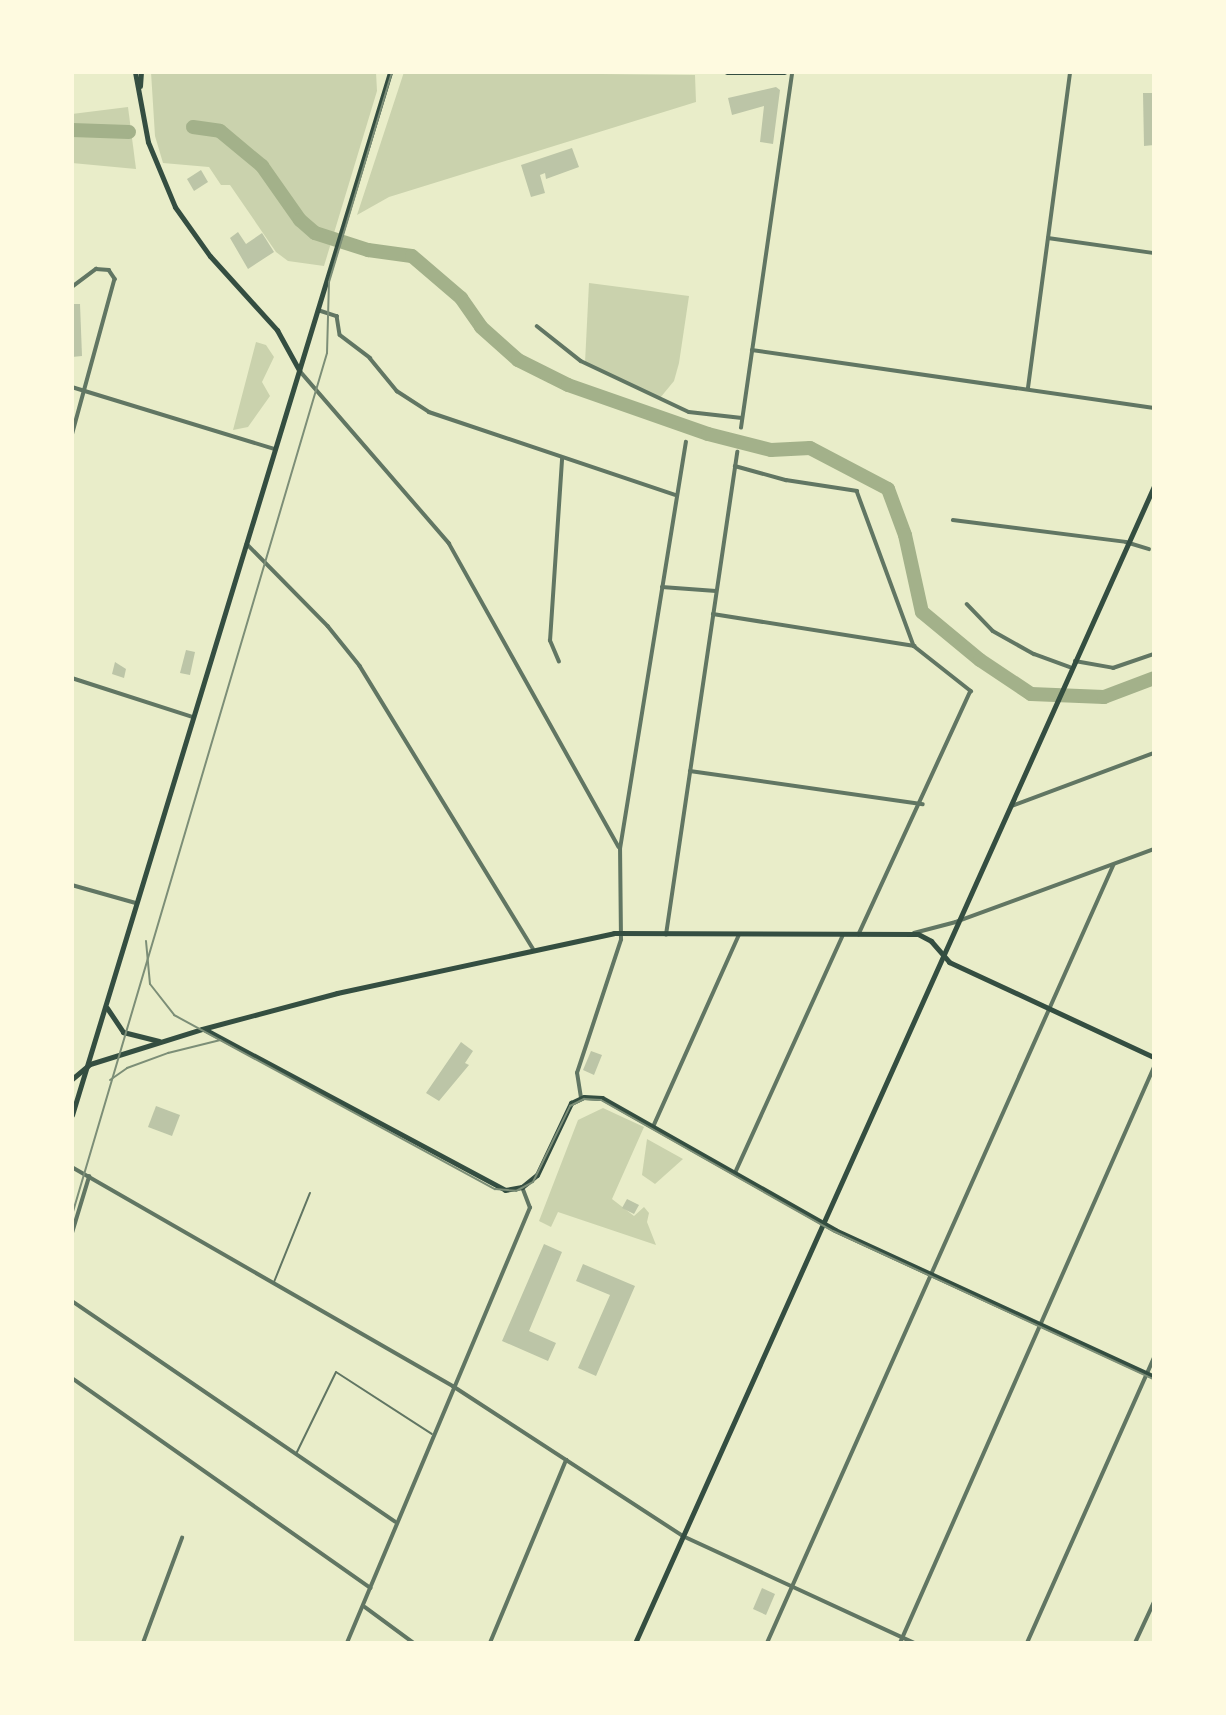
<!DOCTYPE html>
<style>
body{margin:0}
#map{position:relative;width:1226px;height:1715px;overflow:hidden;background:#e9edc9;font-family:"Alegreya Sans",sans-serif}
div>[style]{position:absolute}
[style*='--x']{left:calc(var(--x)*1px);top:calc(var(--y)*1px);width:calc(var(--w)*1px);rotate:calc(var(--a)*1deg)}
.green>*{inset:0;background:#cad2ad}
.river>*{height:14px;margin:-7px;padding:0 7px;transform-origin:7px;border-radius:7px;background:#a3b18a}
.building>*{inset:0;background:#bcc5a7}
.service>*{height:2px;margin:-1px;padding:0 1px;transform-origin:1px;border-radius:1px;background:#617663}
.minor>*{height:3.5px;margin:-1.75px;padding:0 1.75px;transform-origin:1.75px;border-radius:1.75px;background:#617663}
.secondary>*{height:5px;margin:-2.5px;padding:0 2.5px;transform-origin:2.5px;border-radius:2.5px;background:#344e41}
.primary>*{height:5px;margin:-2.5px;padding:0 2.5px;transform-origin:2.5px;border-radius:2.5px;background:#344e41}
.tram>*{height:2px;margin:-1px;padding:0 1px;transform-origin:1px;border-radius:1px;background:#7c8e77}
span{translate:-50% -50%;white-space:nowrap;text-align:center;line-height:1.15;-webkit-text-stroke:6px #fefae0;paint-order:stroke}
.frame{position:absolute;inset:0;border:74px solid #fefae0;pointer-events:none}
</style>
<div id="map">
<div class="green">
<i style="clip-path:polygon(151px 72px,376px 72px,377px 91px,324px 266px,288px 261px,276px 252px,230px 185px,221px 185px,209px 167px,163px 163px,155px 136px)"></i>
<i style="clip-path:polygon(404px 72px,695px 75px,696px 102px,389px 197px,357px 215px)"></i>
<i style="clip-path:polygon(128px 107px,136px 169px,72px 163px,72px 114px)"></i>
<i style="clip-path:polygon(589px 283px,689px 296px,679px 363px,674px 381px,660px 398px,585px 363px)"></i>
<i style="clip-path:polygon(256px 342px,266px 345px,274px 357px,262px 382px,270px 396px,248px 427px,233px 430px)"></i>
<i style="clip-path:polygon(603px 1108px,644px 1127px,612px 1199px,634px 1216px,644px 1207px,649px 1213px,647px 1222px,656px 1245px,558px 1212px,551px 1227px,539px 1221px,578px 1120px)"></i>
<i style="clip-path:polygon(647px 1139px,683px 1159px,655px 1184px,642px 1175px)"></i>
</div>
<div class="river">
<i style="--x:193;--y:127;--w:27;--a:8"></i>
<i style="--x:220;--y:131;--w:55;--a:39.8"></i>
<i style="--x:262;--y:166;--w:66;--a:54.9"></i>
<i style="--x:300;--y:220;--w:20;--a:41"></i>
<i style="--x:315;--y:233;--w:56;--a:17.8"></i>
<i style="--x:368;--y:250;--w:44;--a:7.8"></i>
<i style="--x:412;--y:256;--w:65;--a:40.6"></i>
<i style="--x:461;--y:298;--w:35;--a:55"></i>
<i style="--x:481;--y:327;--w:50;--a:41.7"></i>
<i style="--x:518;--y:360;--w:56;--a:26.6"></i>
<i style="--x:568;--y:385;--w:148;--a:19.3"></i>
<i style="--x:708;--y:434;--w:65;--a:14.3"></i>
<i style="--x:771;--y:450;--w:39;--a:-3"></i>
<i style="--x:810;--y:448;--w:88;--a:27.7"></i>
<i style="--x:888;--y:489;--w:49;--a:69.7"></i>
<i style="--x:905;--y:535;--w:79;--a:77.6"></i>
<i style="--x:922;--y:612;--w:75;--a:39.6"></i>
<i style="--x:980;--y:660;--w:61;--a:33.7"></i>
<i style="--x:1031;--y:694;--w:73;--a:2.4"></i>
<i style="--x:1104;--y:697;--w:53;--a:-20.8"></i>
<i style="--x:72;--y:130;--w:57;--a:2"></i>
</div>
<div class="building">
<i style="clip-path:polygon(776px 87px,780px 90px,773px 144px,760px 142px,764px 106px,732px 115px,728px 98px)"></i>
<i style="clip-path:polygon(1143px 93px,1154px 93px,1154px 145px,1144px 146px)"></i>
<i style="clip-path:polygon(572px 148px,579px 167px,546px 179px,545px 173px,540px 175px,545px 193px,531px 197px,521px 165px)"></i>
<i style="clip-path:polygon(201px 170px,208px 182px,194px 191px,187px 179px)"></i>
<i style="clip-path:polygon(238px 232px,246px 244px,262px 233px,274px 252px,248px 269px,230px 238px)"></i>
<i style="clip-path:polygon(72px 304px,80px 304px,82px 356px,72px 357px)"></i>
<i style="clip-path:polygon(186px 650px,195px 652px,190px 675px,180px 673px)"></i>
<i style="clip-path:polygon(115px 662px,126px 669px,124px 678px,112px 674px)"></i>
<i style="clip-path:polygon(461px 1042px,473px 1051px,465px 1063px,469px 1065px,439px 1101px,426px 1093px)"></i>
<i style="clip-path:polygon(591px 1051px,602px 1055px,594px 1075px,583px 1070px)"></i>
<i style="clip-path:polygon(156px 1106px,180px 1115px,172px 1136px,148px 1127px)"></i>
<i style="clip-path:polygon(627px 1199px,639px 1205px,634px 1214px,622px 1208px)"></i>
<i style="clip-path:polygon(544px 1244px,562px 1252px,529px 1331px,556px 1343px,548px 1361px,502px 1341px)"></i>
<i style="clip-path:polygon(583px 1264px,635px 1286px,596px 1376px,578px 1368px,610px 1295px,576px 1281px)"></i>
<i style="clip-path:polygon(762px 1588px,775px 1594px,766px 1615px,753px 1609px)"></i>
</div>
<div class="service">
<i style="--x:274;--y:1282;--w:96;--a:-68"></i>
<i style="--x:296;--y:1454;--w:91;--a:-64"></i>
<i style="--x:336;--y:1372;--w:114;--a:32.9"></i>
</div>
<div class="minor">
<i style="--x:1048;--y:238;--w:107;--a:8.1"></i>
<i style="--x:72;--y:287;--w:30;--a:-37"></i>
<i style="--x:96;--y:269;--w:13;--a:4"></i>
<i style="--x:109;--y:270;--w:11;--a:56"></i>
<i style="--x:115;--y:279;--w:163;--a:105.3"></i>
<i style="--x:318;--y:310;--w:20;--a:18"></i>
<i style="--x:337;--y:316;--w:19;--a:81"></i>
<i style="--x:340;--y:335;--w:38;--a:37"></i>
<i style="--x:370;--y:358;--w:43;--a:50.7"></i>
<i style="--x:397;--y:391;--w:38;--a:33"></i>
<i style="--x:429;--y:412;--w:261;--a:18.6"></i>
<i style="--x:537;--y:326;--w:56;--a:38.5"></i>
<i style="--x:581;--y:361;--w:119;--a:25.3"></i>
<i style="--x:689;--y:412;--w:53;--a:6.5"></i>
<i style="--x:752;--y:350;--w:406;--a:8.2"></i>
<i style="--x:300;--y:371;--w:228;--a:49.1"></i>
<i style="--x:449;--y:543;--w:348;--a:60.8"></i>
<i style="--x:72;--y:387;--w:212;--a:17"></i>
<i style="--x:1028;--y:388;--w:319;--a:-82.4"></i>
<i style="--x:741;--y:428;--w:360;--a:-81.8"></i>
<i style="--x:735;--y:466;--w:53;--a:15.4"></i>
<i style="--x:786;--y:480;--w:72;--a:8.8"></i>
<i style="--x:857;--y:491;--w:165;--a:69.8"></i>
<i style="--x:953;--y:520;--w:174;--a:7.2"></i>
<i style="--x:1126;--y:542;--w:24;--a:17"></i>
<i style="--x:247;--y:544;--w:115;--a:45.4"></i>
<i style="--x:328;--y:626;--w:51;--a:51.3"></i>
<i style="--x:360;--y:666;--w:331;--a:58.5"></i>
<i style="--x:662;--y:587;--w:54;--a:4.2"></i>
<i style="--x:967;--y:604;--w:37;--a:46"></i>
<i style="--x:993;--y:631;--w:47;--a:29.3"></i>
<i style="--x:1034;--y:654;--w:38;--a:20"></i>
<i style="--x:713;--y:614;--w:204;--a:9"></i>
<i style="--x:914;--y:646;--w:73;--a:38.3"></i>
<i style="--x:971;--y:691;--w:268;--a:114.7"></i>
<i style="--x:1075;--y:661;--w:39;--a:10"></i>
<i style="--x:1113;--y:668;--w:43;--a:-18.9"></i>
<i style="--x:559;--y:662;--w:23;--a:-113"></i>
<i style="--x:550;--y:641;--w:183;--a:-86.2"></i>
<i style="--x:72;--y:678;--w:127;--a:17.9"></i>
<i style="--x:690;--y:771;--w:235;--a:8.1"></i>
<i style="--x:1012;--y:806;--w:152;--a:-20.5"></i>
<i style="--x:72;--y:885;--w:66;--a:15.7"></i>
<i style="--x:914;--y:933;--w:43;--a:-14.7"></i>
<i style="--x:956;--y:922;--w:211;--a:-20.2"></i>
<i style="--x:666;--y:935;--w:488;--a:-81.6"></i>
<i style="--x:581;--y:1098;--w:25;--a:-99"></i>
<i style="--x:577;--y:1073;--w:140;--a:-71.7"></i>
<i style="--x:621;--y:940;--w:91;--a:-90.6"></i>
<i style="--x:620;--y:849;--w:412;--a:-80.8"></i>
<i style="--x:653;--y:1127;--w:210;--a:-65.9"></i>
<i style="--x:72;--y:1167;--w:439;--a:29.9"></i>
<i style="--x:453;--y:1386;--w:275;--a:33.1"></i>
<i style="--x:683;--y:1536;--w:255;--a:24.8"></i>
<i style="--x:735;--y:1173;--w:261;--a:-65.6"></i>
<i style="--x:72;--y:1233;--w:59;--a:-73.1"></i>
<i style="--x:72;--y:1301;--w:391;--a:34.3"></i>
<i style="--x:72;--y:1378;--w:365;--a:35.1"></i>
<i style="--x:365;--y:1607;--w:61;--a:36.3"></i>
<i style="--x:143;--y:1643;--w:112;--a:-69.6"></i>
<i style="--x:347;--y:1643;--w:472;--a:-67.2"></i>
<i style="--x:530;--y:1208;--w:22;--a:-111"></i>
<i style="--x:490;--y:1643;--w:198;--a:-67.4"></i>
<i style="--x:767;--y:1643;--w:851;--a:-66"></i>
<i style="--x:900;--y:1643;--w:630;--a:-66.2"></i>
<i style="--x:1027;--y:1643;--w:312;--a:-66"></i>
<i style="--x:1135;--y:1643;--w:45;--a:-65.1"></i>
</div>
<div class="secondary">
<i style="--x:204;--y:1029;--w:341;--a:28.1"></i>
<i style="--x:505;--y:1190;--w:17;--a:-10"></i>
<i style="--x:522;--y:1187;--w:19;--a:-39"></i>
<i style="--x:537;--y:1175;--w:80;--a:-64.7"></i>
<i style="--x:571;--y:1103;--w:14;--a:-25"></i>
<i style="--x:584;--y:1097;--w:18;--a:3"></i>
<i style="--x:602;--y:1098;--w:268;--a:29.5"></i>
<i style="--x:835;--y:1230;--w:351;--a:24.7"></i>
<i style="--x:635;--y:1643;--w:1268;--a:-65.84"></i>
</div>
<div class="primary">
<i style="--x:135;--y:72;--w:71;--a:79.5"></i>
<i style="--x:148;--y:142;--w:70;--a:67.4"></i>
<i style="--x:175;--y:207;--w:60;--a:54.5"></i>
<i style="--x:210;--y:256;--w:100;--a:47.8"></i>
<i style="--x:277;--y:330;--w:46;--a:61.2"></i>
<i style="--x:727;--y:72;--w:57;--a:0"></i>
<i style="--x:140;--y:86;--w:14;--a:-86"></i>
<i style="--x:107;--y:1008;--w:29;--a:56"></i>
<i style="--x:123;--y:1032;--w:37;--a:14"></i>
<i style="--x:72;--y:1079;--w:23;--a:-40"></i>
<i style="--x:90;--y:1064;--w:117;--a:-17.4"></i>
<i style="--x:202;--y:1029;--w:140;--a:-14.9"></i>
<i style="--x:337;--y:993;--w:283;--a:-12.2"></i>
<i style="--x:614;--y:933;--w:304;--a:0.2"></i>
<i style="--x:918;--y:934;--w:15;--a:28"></i>
<i style="--x:931;--y:941;--w:28;--a:49"></i>
<i style="--x:949;--y:962;--w:226;--a:24.9"></i>
<i style="--x:72;--y:1115;--w:1090;--a:-73.04"></i>
</div>
<div class="tram">
<i style="--x:146;--y:941;--w:43;--a:84.7"></i>
<i style="--x:150;--y:984;--w:39;--a:52"></i>
<i style="--x:174;--y:1015;--w:365;--a:28.5"></i>
<i style="--x:495;--y:1189;--w:21;--a:5"></i>
<i style="--x:516;--y:1191;--w:19;--a:-28"></i>
<i style="--x:533;--y:1182;--w:85;--a:-64"></i>
<i style="--x:570;--y:1106;--w:16;--a:-27"></i>
<i style="--x:584;--y:1099;--w:17;--a:3"></i>
<i style="--x:601;--y:1100;--w:266;--a:29.5"></i>
<i style="--x:833;--y:1231;--w:353;--a:24.8"></i>
<i style="--x:110;--y:1080;--w:21;--a:-35"></i>
<i style="--x:127;--y:1068;--w:44;--a:-20.1"></i>
<i style="--x:168;--y:1053;--w:54;--a:-14"></i>
<i style="--x:72;--y:1215;--w:899;--a:-73.52"></i>
<i style="--x:327;--y:353;--w:71;--a:-88.4"></i>
<i style="--x:329;--y:282;--w:219;--a:-73.3"></i>
</div>
<div class="frame"></div>
</div>
